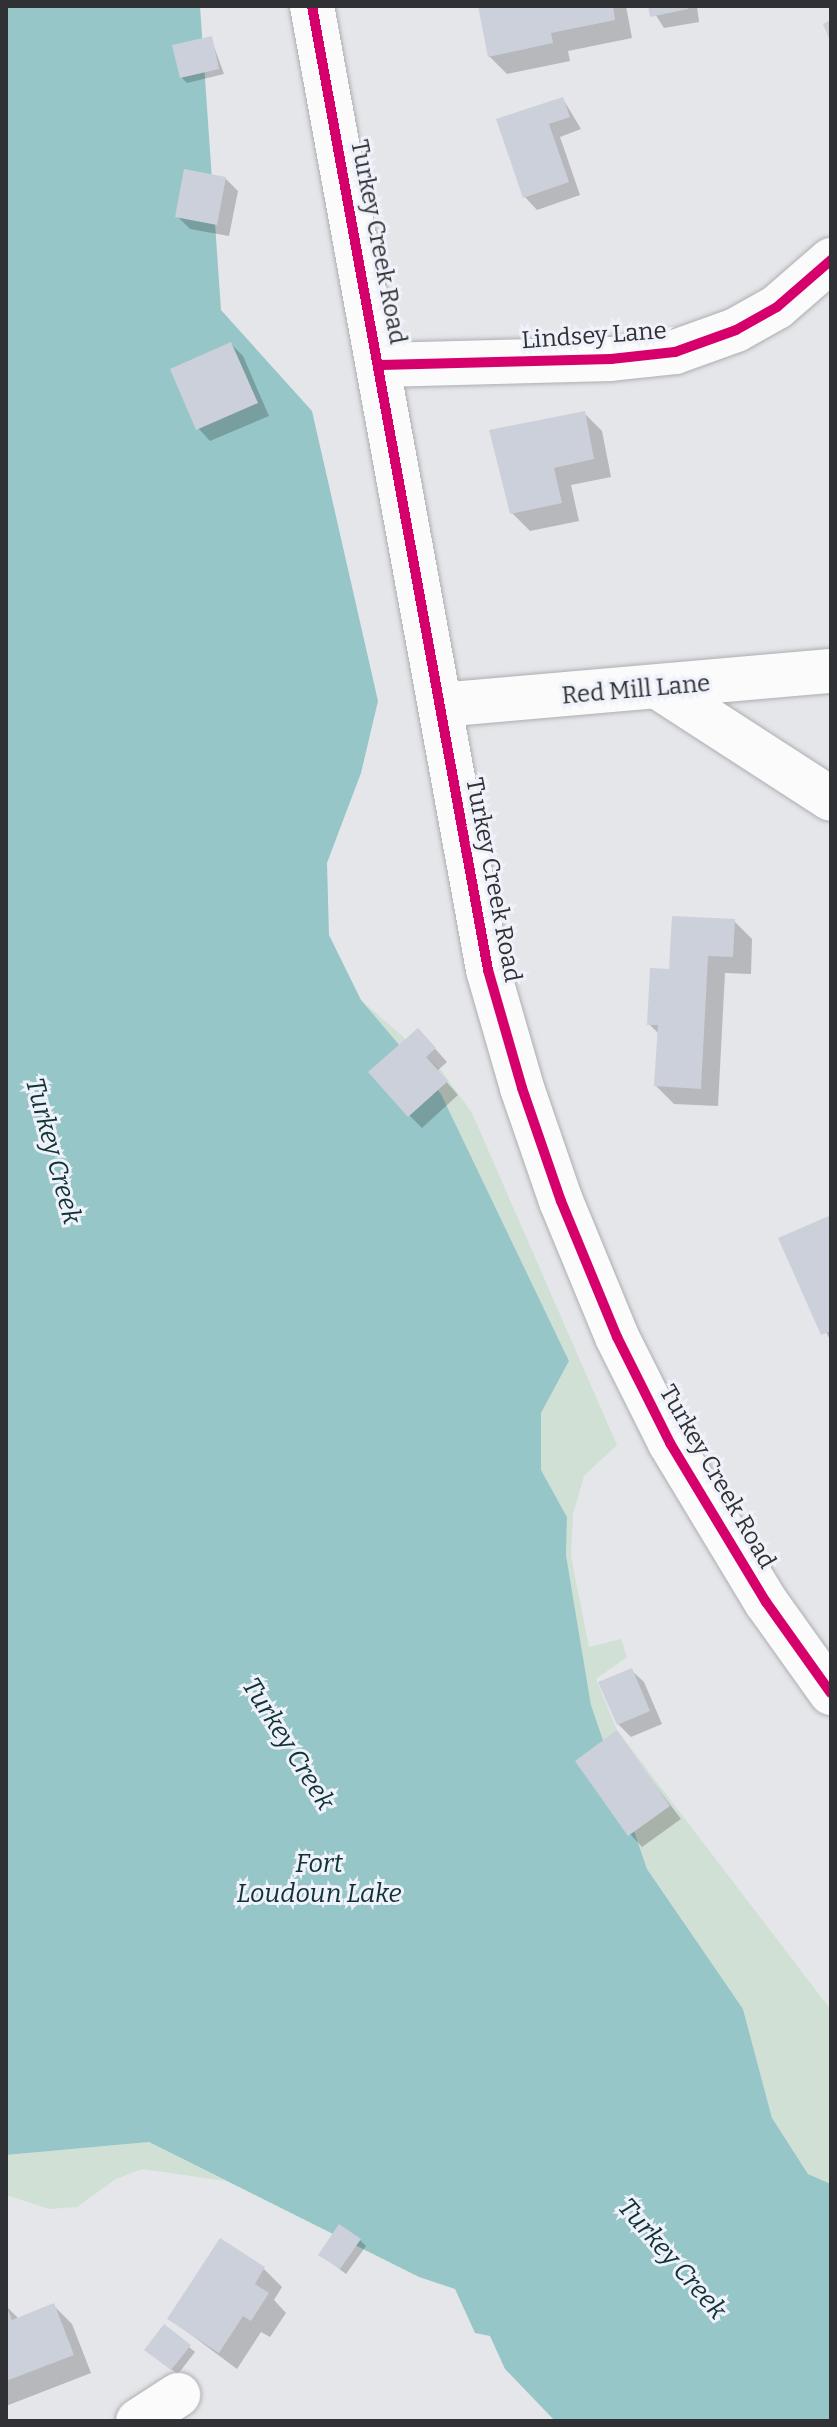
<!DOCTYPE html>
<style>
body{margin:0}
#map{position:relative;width:837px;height:2427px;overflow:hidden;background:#e5e6ea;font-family:Bitter,serif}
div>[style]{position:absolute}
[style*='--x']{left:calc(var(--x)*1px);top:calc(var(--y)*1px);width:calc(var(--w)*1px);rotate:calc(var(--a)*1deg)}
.green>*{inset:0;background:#d1e0d4}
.water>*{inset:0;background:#97c6c8}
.shadow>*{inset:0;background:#0003}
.building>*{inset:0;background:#ccd0da}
.roads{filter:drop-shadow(0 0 2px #adaeb2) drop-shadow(0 0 2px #adaeb2)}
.minor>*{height:44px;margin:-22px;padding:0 22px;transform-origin:22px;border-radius:22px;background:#fbfbfc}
.cycleway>*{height:10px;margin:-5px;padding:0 5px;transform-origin:5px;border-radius:5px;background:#d6006c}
span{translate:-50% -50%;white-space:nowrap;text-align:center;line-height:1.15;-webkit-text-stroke:6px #eff2fa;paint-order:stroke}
.street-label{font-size:24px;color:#303134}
.water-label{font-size:26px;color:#0f3232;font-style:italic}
.frame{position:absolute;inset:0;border:8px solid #303134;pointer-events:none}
</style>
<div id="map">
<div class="green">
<i style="clip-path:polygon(361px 1000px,441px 1070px,472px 1113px,617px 1445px,584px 1476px,573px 1514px,571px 1556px,589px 1647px,621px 1639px,627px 1657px,596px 1679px,617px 1730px,831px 2010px,831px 2184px,808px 2174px,772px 2118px,743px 2009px,647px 1869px,591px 1705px,566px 1555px,567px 1517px,541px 1470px,541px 1413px,569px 1361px,441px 1095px)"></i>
<i style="clip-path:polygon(149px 2142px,226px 2181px,142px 2169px,116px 2179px,77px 2207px,49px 2209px,6px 2195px,6px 2155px)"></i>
</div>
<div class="water">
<i style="clip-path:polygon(6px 6px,200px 6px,221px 310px,312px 411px,378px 701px,361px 773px,327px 863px,329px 935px,361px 1000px,441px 1094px,569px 1361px,541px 1413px,541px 1470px,567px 1517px,566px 1555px,591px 1705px,647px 1869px,743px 2009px,772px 2118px,808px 2174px,831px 2184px,831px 2421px,555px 2421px,505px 2369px,490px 2336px,475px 2333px,455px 2289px,419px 2277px,149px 2142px,6px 2155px)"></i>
</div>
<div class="shadow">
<i style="clip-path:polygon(480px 6px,626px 6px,632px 38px,568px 51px,570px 61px,507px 74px,489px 56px)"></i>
<i style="clip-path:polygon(650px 6px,697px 6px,699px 22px,664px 28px)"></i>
<i style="clip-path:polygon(211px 38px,224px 74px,187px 83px,181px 77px)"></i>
<i style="clip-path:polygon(563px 99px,581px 129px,560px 137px,580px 195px,537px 210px,525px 197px,499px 120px)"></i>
<i style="clip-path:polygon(225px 178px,238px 191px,229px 236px,190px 229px,177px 216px)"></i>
<i style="clip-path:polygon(231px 344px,243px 356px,269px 416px,210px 441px,198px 428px)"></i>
<i style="clip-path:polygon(584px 413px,602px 431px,611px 477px,571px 485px,579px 521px,530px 531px,512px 513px)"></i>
<i style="clip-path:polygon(734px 921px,752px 939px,751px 974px,725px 973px,718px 1106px,674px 1104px,656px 1086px,659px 1034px,649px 1024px,671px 971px)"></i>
<i style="clip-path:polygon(430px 1043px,447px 1062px,437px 1071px,458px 1095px,422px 1128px,409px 1115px)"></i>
<i style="clip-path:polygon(831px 1218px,831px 1342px,781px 1239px)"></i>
<i style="clip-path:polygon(631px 1670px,644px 1682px,662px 1724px,631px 1737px,618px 1724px)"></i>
<i style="clip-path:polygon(616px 1733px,681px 1819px,642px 1847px,630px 1834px)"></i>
<i style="clip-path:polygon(360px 2240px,366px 2246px,346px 2274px,321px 2255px)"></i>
<i style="clip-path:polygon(264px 2269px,282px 2287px,274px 2300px,286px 2313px,270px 2337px,261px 2332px,237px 2369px,170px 2319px)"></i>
<i style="clip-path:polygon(6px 2306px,19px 2319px,54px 2306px,72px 2324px,91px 2373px,6px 2406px)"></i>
<i style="clip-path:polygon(189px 2347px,195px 2352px,178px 2374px,152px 2355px)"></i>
</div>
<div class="building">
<i style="clip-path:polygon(478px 6px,613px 6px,615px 20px,551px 33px,553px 43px,488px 57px)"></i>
<i style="clip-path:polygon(648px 6px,687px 6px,688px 9px,650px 17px)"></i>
<i style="clip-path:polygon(831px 20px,831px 43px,823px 24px)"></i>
<i style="clip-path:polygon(212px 36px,219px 69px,180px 78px,172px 45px)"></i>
<i style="clip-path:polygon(563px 97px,570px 117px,549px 124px,569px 182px,523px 198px,496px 119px)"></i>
<i style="clip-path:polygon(184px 169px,226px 177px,217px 225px,175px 217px)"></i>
<i style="clip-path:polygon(231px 342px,258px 403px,196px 430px,170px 369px)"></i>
<i style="clip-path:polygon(585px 411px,594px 459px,554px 468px,562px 503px,510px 514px,489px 430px)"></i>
<i style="clip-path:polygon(672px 916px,735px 919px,733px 957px,708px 956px,701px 1089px,654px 1086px,658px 1025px,647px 1025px,650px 968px,669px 969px)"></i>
<i style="clip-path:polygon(418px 1028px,436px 1048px,426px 1057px,448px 1081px,408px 1117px,368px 1072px)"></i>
<i style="clip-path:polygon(831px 1215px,831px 1331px,821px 1335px,778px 1238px)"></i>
<i style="clip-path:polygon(632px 1668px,650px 1711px,617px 1725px,598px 1682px)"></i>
<i style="clip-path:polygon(617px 1730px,670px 1806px,628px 1836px,575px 1761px)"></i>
<i style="clip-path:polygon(339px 2224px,361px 2239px,340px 2269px,318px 2255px)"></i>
<i style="clip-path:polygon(220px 2238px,265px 2267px,255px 2284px,269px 2293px,251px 2321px,243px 2316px,219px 2353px,167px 2319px)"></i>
<i style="clip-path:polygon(54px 2303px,74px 2355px,6px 2381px,6px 2305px,12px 2320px)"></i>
<i style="clip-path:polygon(164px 2324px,191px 2345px,171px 2370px,144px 2350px)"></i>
</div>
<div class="roads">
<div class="minor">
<i style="--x:312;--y:6;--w:980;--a:79.65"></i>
<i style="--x:488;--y:970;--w:123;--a:73.9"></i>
<i style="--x:522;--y:1088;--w:120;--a:71"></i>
<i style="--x:561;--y:1201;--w:147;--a:67.6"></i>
<i style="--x:617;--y:1337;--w:119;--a:63.4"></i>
<i style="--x:670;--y:1443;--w:186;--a:58.9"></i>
<i style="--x:766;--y:1602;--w:112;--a:54.5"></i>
<i style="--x:381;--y:365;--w:230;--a:-1.5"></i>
<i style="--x:611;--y:359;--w:64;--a:-6.2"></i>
<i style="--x:675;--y:352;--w:65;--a:-19.8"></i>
<i style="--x:736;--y:330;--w:47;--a:-29.3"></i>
<i style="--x:777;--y:307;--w:72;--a:-41"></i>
<i style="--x:661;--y:689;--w:202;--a:32.9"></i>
<i style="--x:440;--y:705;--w:392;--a:-5"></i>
<i style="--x:138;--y:2421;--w:48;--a:-33"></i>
</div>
</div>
<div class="cycleway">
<i style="--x:312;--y:6;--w:980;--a:79.65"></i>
<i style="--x:488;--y:970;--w:123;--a:73.9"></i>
<i style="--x:522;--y:1088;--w:120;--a:71"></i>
<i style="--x:561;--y:1201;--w:147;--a:67.6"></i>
<i style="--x:617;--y:1337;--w:119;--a:63.4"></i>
<i style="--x:670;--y:1443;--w:186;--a:58.9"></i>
<i style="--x:766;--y:1602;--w:112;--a:54.5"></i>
<i style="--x:381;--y:365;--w:230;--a:-1.5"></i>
<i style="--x:611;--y:359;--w:64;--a:-6.2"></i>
<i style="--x:675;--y:352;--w:65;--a:-19.8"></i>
<i style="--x:736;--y:330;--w:47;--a:-29.3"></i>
<i style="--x:777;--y:307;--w:72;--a:-41"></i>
</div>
<div class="street-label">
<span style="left:378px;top:242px;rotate:79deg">Turkey Creek Road</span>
<span style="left:594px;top:336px;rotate:-4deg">Lindsey Lane</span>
<span style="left:636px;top:690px;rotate:-5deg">Red Mill Lane</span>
<span style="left:493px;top:880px;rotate:79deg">Turkey Creek Road</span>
<span style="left:717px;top:1477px;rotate:60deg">Turkey Creek Road</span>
</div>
<div class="water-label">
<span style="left:53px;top:1151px;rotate:75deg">Turkey Creek</span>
<span style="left:288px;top:1744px;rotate:58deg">Turkey Creek</span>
<span style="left:319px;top:1879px">Fort<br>Loudoun Lake</span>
<span style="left:672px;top:2259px;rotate:49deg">Turkey Creek</span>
</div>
<div class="frame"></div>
</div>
